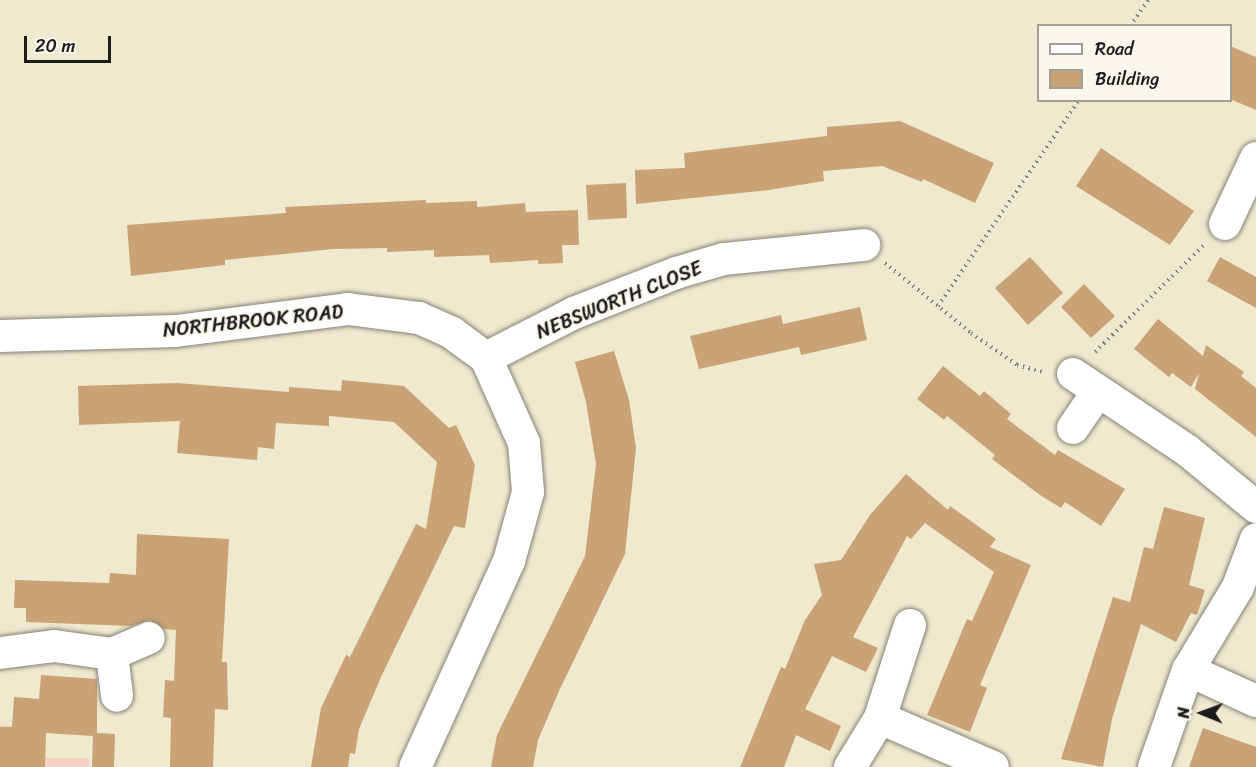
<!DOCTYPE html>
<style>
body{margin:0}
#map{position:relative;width:1256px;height:767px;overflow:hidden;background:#efe9cf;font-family:Sriracha,sans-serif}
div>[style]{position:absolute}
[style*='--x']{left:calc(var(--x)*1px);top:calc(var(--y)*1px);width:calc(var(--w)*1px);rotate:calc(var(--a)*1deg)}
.built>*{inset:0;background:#f6d2c4}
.building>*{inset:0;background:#c9a276}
.path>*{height:4px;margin-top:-2px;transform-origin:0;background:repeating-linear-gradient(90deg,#868276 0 1.5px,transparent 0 6px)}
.roads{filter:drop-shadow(0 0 2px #868276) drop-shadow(0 0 2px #868276)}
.street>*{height:32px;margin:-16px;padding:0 16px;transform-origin:16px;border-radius:16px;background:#fff}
span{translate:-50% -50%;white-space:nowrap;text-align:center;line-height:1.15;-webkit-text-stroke:4.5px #fbf7ec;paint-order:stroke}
.street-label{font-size:20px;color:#1c1c1c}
.legend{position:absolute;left:1037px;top:24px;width:195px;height:78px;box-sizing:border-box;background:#fbf7ec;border:2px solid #a29f99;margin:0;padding:8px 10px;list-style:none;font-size:18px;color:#1c1c1c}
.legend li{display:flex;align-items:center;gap:12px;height:30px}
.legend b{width:30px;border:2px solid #a29f99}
.north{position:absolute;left:1172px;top:683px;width:60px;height:60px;-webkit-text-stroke:4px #fbf7ec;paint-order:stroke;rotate:271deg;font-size:16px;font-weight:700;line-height:24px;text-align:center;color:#1c1c1c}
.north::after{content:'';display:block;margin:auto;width:21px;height:27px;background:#1c1c1c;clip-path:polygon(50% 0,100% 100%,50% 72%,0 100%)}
.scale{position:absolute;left:24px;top:36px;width:87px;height:27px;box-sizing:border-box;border:3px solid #1c1c1c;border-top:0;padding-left:8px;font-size:18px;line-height:21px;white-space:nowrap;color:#1c1c1c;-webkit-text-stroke:4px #fbf7ec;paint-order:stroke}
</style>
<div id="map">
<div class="built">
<i style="clip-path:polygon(0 725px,16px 726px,15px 758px,89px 758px,89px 767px,0 767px)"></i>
</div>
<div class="building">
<i style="clip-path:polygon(1230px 46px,1256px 57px,1256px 110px,1230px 99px)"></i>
<i style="clip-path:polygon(900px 121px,994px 163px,975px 203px,923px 179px,922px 182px,882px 166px,823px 171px,824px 181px,769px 190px,636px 204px,635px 170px,685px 168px,684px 153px,827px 136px,827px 127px)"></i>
<i style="clip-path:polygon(1101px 148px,1194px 211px,1170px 245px,1076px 186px)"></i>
<i style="clip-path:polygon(626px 183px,627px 218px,588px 220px,586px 185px)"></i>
<i style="clip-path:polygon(426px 200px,426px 203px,477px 201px,477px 207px,525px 203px,526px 212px,578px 210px,579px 245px,562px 245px,563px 263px,538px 264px,538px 260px,490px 263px,489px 255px,434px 257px,434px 250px,387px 252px,387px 248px,333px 249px,225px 260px,225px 265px,131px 276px,127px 225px,286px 213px,285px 207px)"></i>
<i style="clip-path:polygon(1030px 257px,1063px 293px,1028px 325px,995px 288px)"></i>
<i style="clip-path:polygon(1220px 257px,1256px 277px,1256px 308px,1207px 281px)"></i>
<i style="clip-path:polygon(1084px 284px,1115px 316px,1091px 338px,1061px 307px)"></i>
<i style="clip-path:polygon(860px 307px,867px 340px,801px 355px,799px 347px,699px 369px,690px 336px,781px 315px,783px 324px)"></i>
<i style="clip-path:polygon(1158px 319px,1203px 356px,1206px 345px,1244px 372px,1241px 376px,1256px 388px,1256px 437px,1195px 389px,1199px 373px,1191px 387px,1172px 373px,1169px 377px,1134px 349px)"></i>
<i style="clip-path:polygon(614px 351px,629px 400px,636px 448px,625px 554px,559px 691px,538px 740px,533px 767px,491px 767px,497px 735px,585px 556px,596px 464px,586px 402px,575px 362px)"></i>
<i style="clip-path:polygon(943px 366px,980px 396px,984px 391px,1011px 414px,1007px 419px,1055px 455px,1058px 450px,1125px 489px,1101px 526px,1065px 502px,1061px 508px,1040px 495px,992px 459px,995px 455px,947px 416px,944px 420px,917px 399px)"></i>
<i style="clip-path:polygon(342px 380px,404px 386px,449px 428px,456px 425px,475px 465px,465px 528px,454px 526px,381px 677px,359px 729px,355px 754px,350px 753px,348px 767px,311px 767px,321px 708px,346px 655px,350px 657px,416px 524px,426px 529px,437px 462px,394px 422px,329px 416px,329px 426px,276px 423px,274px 449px,258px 447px,257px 460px,177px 453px,180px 421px,79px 425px,78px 386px,177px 383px,289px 392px,289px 387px,341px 391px)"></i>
<i style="clip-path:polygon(906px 474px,948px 510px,950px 506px,996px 539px,990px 547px,1031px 565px,980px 685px,987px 688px,970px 732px,927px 715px,967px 619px,972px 621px,994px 572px,925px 523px,911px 539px,907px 536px,853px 637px,878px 648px,866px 672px,832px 656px,805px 709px,841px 726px,830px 751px,796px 735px,784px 767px,740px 767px,781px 667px,785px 669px,805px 620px,822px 595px,814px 564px,841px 560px,870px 515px)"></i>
<i style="clip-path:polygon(1164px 507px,1205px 518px,1189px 585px,1205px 590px,1197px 615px,1191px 613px,1176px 642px,1141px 624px,1112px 719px,1103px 767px,1061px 759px,1113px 597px,1130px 602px,1144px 547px,1153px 549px)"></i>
<i style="clip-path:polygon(137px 534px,229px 539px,222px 662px,227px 662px,228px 710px,215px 709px,213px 767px,170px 767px,171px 718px,163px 717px,165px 680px,174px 681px,176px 630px,164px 629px,150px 620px,131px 626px,26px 622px,26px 608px,14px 608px,15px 580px,109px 583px,110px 573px,136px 575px)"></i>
<i style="clip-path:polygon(41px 675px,97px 679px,97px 733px,115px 734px,114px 767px,92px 767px,93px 736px,46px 733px,45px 767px,0 767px,0 727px,12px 727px,14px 697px,39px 699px)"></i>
<i style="clip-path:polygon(1203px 728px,1256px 747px,1256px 767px,1189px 767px)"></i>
</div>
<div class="path">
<i style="--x:1130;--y:26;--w:32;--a:-55"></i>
<i style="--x:885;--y:263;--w:111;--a:39.1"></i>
<i style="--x:971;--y:333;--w:56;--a:34.8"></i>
<i style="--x:1017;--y:365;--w:27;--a:15"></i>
<i style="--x:938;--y:306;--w:250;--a:-55.6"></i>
<i style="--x:1095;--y:352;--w:154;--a:-44.5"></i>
</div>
<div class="roads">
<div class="street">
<i style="--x:1225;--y:224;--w:73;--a:-64.8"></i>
<i style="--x:0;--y:336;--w:176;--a:-1.6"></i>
<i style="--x:176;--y:331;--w:173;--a:-7.3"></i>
<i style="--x:348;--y:309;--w:72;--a:7.2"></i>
<i style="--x:419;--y:318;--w:36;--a:24"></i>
<i style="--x:452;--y:333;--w:42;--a:36.3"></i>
<i style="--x:486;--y:358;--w:93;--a:65.9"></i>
<i style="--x:524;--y:443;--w:49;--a:85.3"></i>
<i style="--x:528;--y:492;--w:72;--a:105.4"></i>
<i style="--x:509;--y:561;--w:226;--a:114.5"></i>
<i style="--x:486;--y:358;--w:99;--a:-27.1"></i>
<i style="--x:574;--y:313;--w:110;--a:-21.4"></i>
<i style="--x:676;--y:273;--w:50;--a:-16.3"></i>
<i style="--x:724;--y:259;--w:141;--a:-5.7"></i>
<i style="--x:1073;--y:374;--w:138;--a:33.8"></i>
<i style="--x:1188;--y:451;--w:88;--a:39.5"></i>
<i style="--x:1073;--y:428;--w:42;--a:-55.6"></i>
<i style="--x:910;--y:625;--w:98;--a:107.9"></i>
<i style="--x:880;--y:718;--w:123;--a:23.4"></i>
<i style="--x:0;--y:653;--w:54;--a:-7.4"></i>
<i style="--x:54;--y:646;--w:59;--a:7.9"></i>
<i style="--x:112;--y:654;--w:42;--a:83.2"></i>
<i style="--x:112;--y:654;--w:40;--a:-23.4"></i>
<i style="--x:1188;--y:670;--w:75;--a:24.5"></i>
<i style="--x:850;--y:767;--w:57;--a:-58.5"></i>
<i style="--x:1154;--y:767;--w:103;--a:-70.7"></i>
<i style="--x:1188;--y:670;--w:97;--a:-58.9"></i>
<i style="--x:1238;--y:587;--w:51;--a:-69.4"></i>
</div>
</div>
<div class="street-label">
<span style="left:619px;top:300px;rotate:-22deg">NEBSWORTH CLOSE</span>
<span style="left:253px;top:321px;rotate:-6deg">NORTHBROOK ROAD</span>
</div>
<ul class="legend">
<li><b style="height:8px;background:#fff"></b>Road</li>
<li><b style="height:16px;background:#c9a276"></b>Building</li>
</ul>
<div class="north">N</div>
<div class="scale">20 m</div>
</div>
